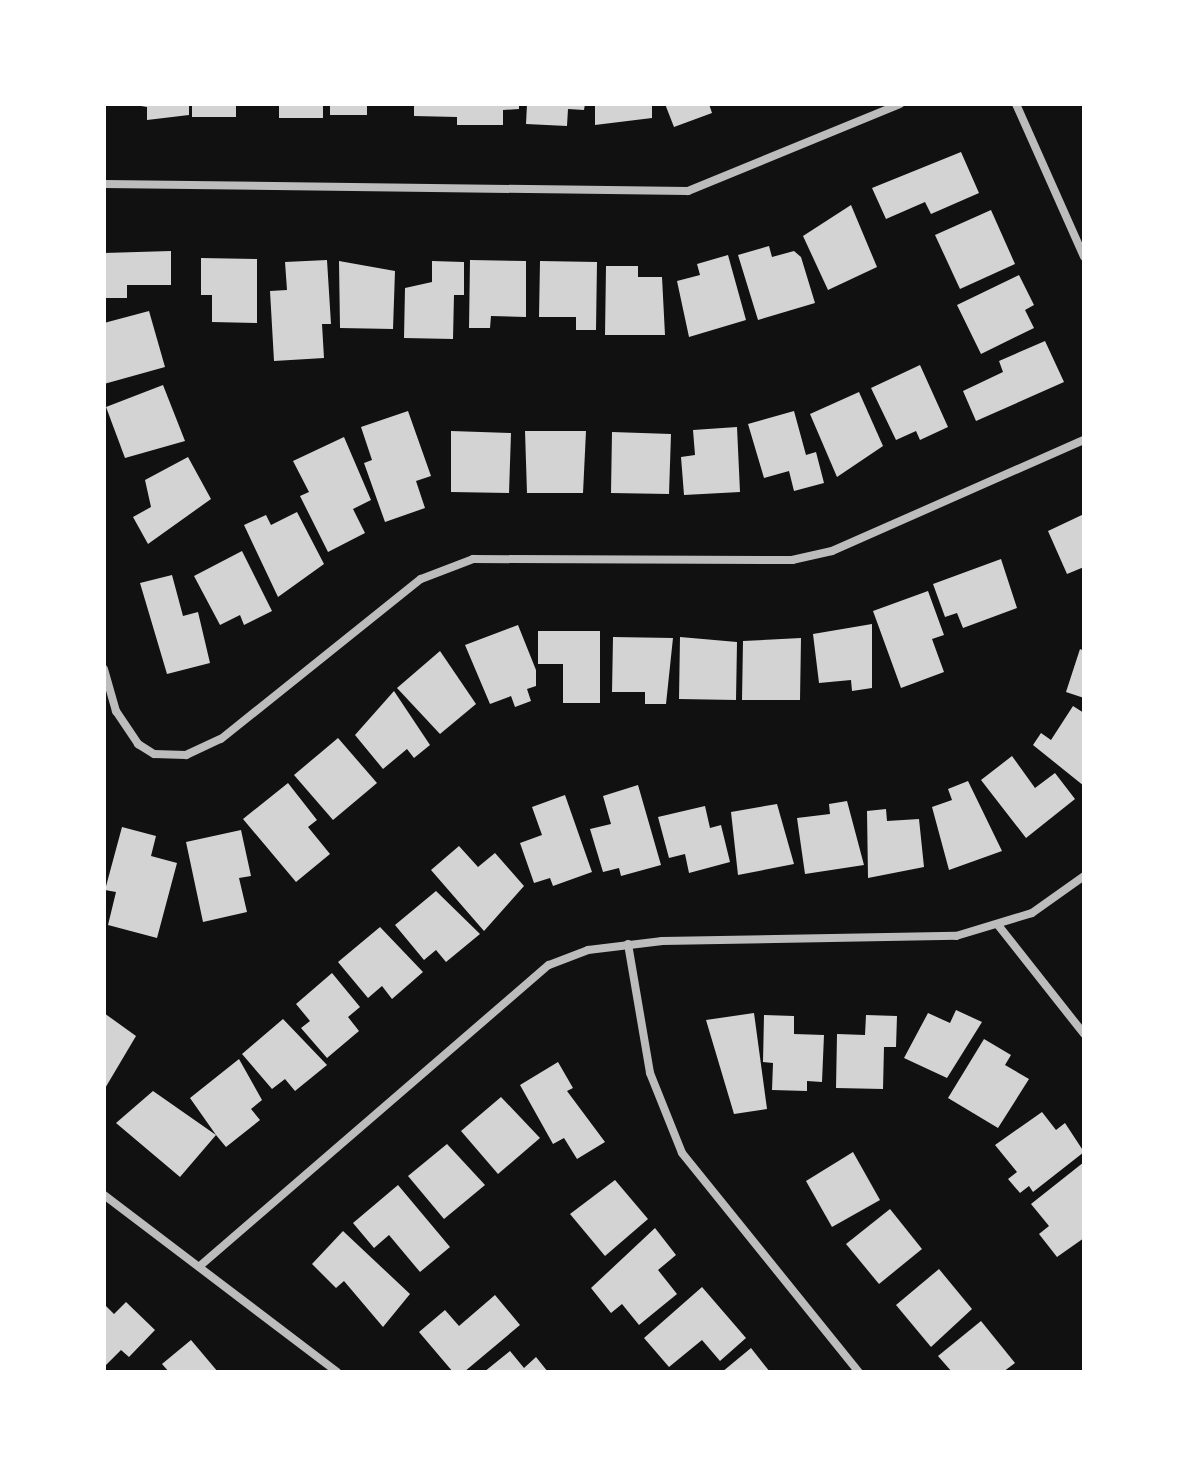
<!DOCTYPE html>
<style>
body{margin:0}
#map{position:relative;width:1188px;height:1476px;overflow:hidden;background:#111;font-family:"Source Sans 3",sans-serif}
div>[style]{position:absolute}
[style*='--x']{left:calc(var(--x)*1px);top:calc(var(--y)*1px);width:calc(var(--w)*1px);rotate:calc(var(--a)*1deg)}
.building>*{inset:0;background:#d3d3d3}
.minor>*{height:8px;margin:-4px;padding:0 4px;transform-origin:4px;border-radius:4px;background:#bcbcbc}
span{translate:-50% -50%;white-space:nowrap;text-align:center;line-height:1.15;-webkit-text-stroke:7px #fff;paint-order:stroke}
.frame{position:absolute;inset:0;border:106px solid #fff;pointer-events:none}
</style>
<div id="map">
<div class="building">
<i style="clip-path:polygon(129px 104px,189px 104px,189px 115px,147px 120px,147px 107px)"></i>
<i style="clip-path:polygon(192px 104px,236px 104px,236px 117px,192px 117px)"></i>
<i style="clip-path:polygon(279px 104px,323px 104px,323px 118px,279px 118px)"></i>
<i style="clip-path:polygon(330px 104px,367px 104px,367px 115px,330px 115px)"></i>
<i style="clip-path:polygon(414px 104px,519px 104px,519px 109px,503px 110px,503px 125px,457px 125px,457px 117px,414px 116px)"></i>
<i style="clip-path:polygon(527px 104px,585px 104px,584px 110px,568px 109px,567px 126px,526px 124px)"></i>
<i style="clip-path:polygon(595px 104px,652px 104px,652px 118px,595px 125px)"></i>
<i style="clip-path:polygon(665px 104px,709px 104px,712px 113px,674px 127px)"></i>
<i style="clip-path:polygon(961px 152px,979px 193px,931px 214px,925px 202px,886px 219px,872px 188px)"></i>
<i style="clip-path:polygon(851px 205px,877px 267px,828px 290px,803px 236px)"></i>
<i style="clip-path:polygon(991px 210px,1015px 264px,960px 289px,935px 235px)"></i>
<i style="clip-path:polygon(769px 246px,772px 257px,794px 251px,801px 257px,815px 303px,758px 320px,738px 255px)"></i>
<i style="clip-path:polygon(171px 251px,171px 285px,127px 285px,127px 298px,104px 298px,104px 253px)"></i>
<i style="clip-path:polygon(728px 255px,746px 320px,689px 337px,677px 281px,700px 275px,697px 264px)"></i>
<i style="clip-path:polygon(201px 258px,257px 259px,257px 323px,212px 322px,212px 295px,201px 295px)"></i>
<i style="clip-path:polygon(327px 260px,331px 324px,322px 324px,324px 358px,274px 361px,270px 291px,287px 290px,285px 262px)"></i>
<i style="clip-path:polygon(470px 260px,526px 261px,526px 317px,491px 316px,490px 328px,469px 328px)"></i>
<i style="clip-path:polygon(339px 261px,395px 271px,393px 329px,340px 328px)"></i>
<i style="clip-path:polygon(432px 261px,464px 262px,464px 295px,454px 295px,453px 339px,404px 338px,405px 288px,432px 282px)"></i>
<i style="clip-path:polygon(540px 261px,597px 262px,596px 330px,576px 330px,576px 317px,539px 317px)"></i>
<i style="clip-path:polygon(606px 266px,638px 266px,638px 277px,662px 277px,665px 335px,605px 335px)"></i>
<i style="clip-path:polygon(1019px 275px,1034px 305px,1025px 310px,1034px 328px,981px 354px,957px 305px)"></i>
<i style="clip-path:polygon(149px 311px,165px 367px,104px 384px,104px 323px)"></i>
<i style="clip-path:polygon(1045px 341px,1064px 382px,976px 421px,963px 391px,1003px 372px,999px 361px)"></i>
<i style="clip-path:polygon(920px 365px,948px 427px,920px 440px,916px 431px,896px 440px,871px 388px)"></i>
<i style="clip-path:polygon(163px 385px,185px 441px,125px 458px,106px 407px)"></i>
<i style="clip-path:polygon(859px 392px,883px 446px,837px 477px,810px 414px)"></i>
<i style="clip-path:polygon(408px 411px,431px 476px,416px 481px,425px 508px,385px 522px,364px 463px,372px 460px,361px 427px)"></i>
<i style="clip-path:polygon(794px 411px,806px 455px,816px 452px,824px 483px,794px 491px,789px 471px,764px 478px,748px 424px)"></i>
<i style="clip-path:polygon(737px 427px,740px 492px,684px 495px,681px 457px,695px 455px,693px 430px)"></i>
<i style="clip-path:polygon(451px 431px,511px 433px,509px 493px,451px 492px)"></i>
<i style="clip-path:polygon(525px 431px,586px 431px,583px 493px,527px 493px)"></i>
<i style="clip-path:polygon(612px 432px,671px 434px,669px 494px,611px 493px)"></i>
<i style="clip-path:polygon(344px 437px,371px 500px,353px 509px,365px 533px,328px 552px,300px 496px,309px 492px,293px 461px)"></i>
<i style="clip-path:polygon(188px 457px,211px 499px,148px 544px,133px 517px,151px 507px,145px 480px)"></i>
<i style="clip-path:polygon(297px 512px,324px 564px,278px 597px,244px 525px,266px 515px,271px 525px)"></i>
<i style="clip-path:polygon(1084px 514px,1084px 567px,1067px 574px,1048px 531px)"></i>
<i style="clip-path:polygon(242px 551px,272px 611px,244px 625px,240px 615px,220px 625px,194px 576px)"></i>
<i style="clip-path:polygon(1001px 559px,1017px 608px,963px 628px,957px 613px,945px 617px,933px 584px)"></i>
<i style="clip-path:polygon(172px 575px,183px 616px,198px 612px,210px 663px,167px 674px,140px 583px)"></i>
<i style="clip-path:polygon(928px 591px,944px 635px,932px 639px,944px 672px,901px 688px,873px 611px)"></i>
<i style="clip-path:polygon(872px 624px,872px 688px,852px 691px,851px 680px,819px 683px,813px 634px)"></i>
<i style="clip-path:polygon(518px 625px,536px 670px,536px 686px,527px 689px,531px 701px,515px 707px,511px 696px,490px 704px,465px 645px)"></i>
<i style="clip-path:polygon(538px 631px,600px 631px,600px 703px,563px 703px,563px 664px,538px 664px)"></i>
<i style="clip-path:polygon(613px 637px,673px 638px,666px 704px,645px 704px,645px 692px,612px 692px)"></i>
<i style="clip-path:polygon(680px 637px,737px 642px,736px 700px,679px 699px)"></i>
<i style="clip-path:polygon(801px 638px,800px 700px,742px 700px,743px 641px)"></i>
<i style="clip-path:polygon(1080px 649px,1084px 651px,1084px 698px,1066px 692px)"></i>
<i style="clip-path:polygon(440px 651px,476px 704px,440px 734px,397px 688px)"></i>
<i style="clip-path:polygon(394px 691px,430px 745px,414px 758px,407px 749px,383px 769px,355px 735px)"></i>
<i style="clip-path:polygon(1073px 706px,1084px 713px,1084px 786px,1033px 745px,1041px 733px,1051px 740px)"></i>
<i style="clip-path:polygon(338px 738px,377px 783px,333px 820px,294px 775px)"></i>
<i style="clip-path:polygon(1012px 756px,1035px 788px,1055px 773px,1075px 799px,1026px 838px,981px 780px)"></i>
<i style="clip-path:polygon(968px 781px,1002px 851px,949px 870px,932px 807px,952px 800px,948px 789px)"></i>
<i style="clip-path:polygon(288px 783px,317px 820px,308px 827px,330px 854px,296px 882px,243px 819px)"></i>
<i style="clip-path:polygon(638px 785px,661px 865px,621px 876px,619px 868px,603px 872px,590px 829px,611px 824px,603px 796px)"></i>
<i style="clip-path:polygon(565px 795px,592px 872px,553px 886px,550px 878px,534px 883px,520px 843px,542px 835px,532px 807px)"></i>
<i style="clip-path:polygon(847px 801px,864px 865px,805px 874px,797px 818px,830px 814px,829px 804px)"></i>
<i style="clip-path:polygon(777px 804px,794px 864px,738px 875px,731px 812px)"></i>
<i style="clip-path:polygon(705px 806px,710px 828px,721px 825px,730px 862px,689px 873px,685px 854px,669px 858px,658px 817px)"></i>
<i style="clip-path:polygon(886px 809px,887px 821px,919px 819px,924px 867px,868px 878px,867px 811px)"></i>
<i style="clip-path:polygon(122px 827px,156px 836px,151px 856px,177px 863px,157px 938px,108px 925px,116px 892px,105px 890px)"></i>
<i style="clip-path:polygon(241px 830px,251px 876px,239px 878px,247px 912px,203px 922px,186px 842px)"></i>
<i style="clip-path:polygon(459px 846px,478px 867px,495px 853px,524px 886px,484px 931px,431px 870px)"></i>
<i style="clip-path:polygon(436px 891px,480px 934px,446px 962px,436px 950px,424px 960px,395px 925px)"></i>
<i style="clip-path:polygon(380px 927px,423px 972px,392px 999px,382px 986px,368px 998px,338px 962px)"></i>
<i style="clip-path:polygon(332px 973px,360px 1007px,348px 1017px,359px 1031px,327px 1058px,301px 1028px,310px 1021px,296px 1004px)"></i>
<i style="clip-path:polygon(956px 1010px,982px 1022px,947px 1078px,904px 1058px,928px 1013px,950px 1023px)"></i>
<i style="clip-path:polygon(104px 1013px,136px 1036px,104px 1090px)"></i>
<i style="clip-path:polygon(754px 1013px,767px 1109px,734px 1114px,706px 1020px)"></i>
<i style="clip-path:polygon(764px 1015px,794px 1016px,794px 1034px,824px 1035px,822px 1082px,807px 1081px,807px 1091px,772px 1090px,773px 1063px,763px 1062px)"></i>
<i style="clip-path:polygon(866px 1015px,897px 1016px,896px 1047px,884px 1047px,883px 1089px,836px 1088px,837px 1034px,865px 1035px)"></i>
<i style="clip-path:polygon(283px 1019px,327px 1065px,295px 1091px,285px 1079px,272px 1089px,242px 1054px)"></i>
<i style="clip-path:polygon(984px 1039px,1011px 1055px,1005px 1065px,1029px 1079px,998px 1128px,948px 1098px)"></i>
<i style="clip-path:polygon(239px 1059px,262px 1100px,251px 1109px,260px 1120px,226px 1147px,216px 1135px,180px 1177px,116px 1123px,153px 1091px,216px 1135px,190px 1098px)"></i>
<i style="clip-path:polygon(558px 1062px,573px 1088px,567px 1091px,605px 1142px,577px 1159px,564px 1138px,553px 1144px,520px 1085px)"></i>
<i style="clip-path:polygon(501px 1097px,540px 1138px,498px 1174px,461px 1131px)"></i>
<i style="clip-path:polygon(1042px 1112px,1056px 1130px,1065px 1123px,1084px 1152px,1033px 1192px,1029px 1186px,1020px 1193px,1008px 1179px,1017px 1172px,995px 1145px)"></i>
<i style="clip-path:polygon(447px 1144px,485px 1185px,444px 1219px,408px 1176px)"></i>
<i style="clip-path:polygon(853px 1152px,880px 1200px,832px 1227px,806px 1181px)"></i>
<i style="clip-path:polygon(1084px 1162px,1084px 1238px,1057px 1257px,1039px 1234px,1049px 1226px,1031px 1204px)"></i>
<i style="clip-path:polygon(615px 1180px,648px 1219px,605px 1256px,570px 1214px)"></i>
<i style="clip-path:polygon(398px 1185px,450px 1247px,420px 1272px,389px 1235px,374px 1248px,353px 1223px)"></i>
<i style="clip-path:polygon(890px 1209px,922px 1249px,879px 1284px,846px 1244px)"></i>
<i style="clip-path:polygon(655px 1228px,676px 1255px,658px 1270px,677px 1294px,639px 1325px,622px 1304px,611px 1313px,591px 1288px)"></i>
<i style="clip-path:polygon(343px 1231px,410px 1294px,383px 1327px,344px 1281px,336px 1288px,312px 1264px)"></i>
<i style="clip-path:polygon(939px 1269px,972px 1309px,931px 1347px,896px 1305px)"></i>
<i style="clip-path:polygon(702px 1287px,746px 1338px,720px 1361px,702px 1340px,669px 1367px,644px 1338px)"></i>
<i style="clip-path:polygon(495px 1295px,520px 1325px,464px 1372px,453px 1372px,419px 1332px,445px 1310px,459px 1326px)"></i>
<i style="clip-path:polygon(126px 1302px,155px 1330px,129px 1357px,121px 1350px,106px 1365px,104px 1304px,114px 1314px)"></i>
<i style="clip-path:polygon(981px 1321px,1015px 1363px,1003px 1372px,952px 1372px,938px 1356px)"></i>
<i style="clip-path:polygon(191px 1340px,218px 1372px,169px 1372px,162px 1364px)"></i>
<i style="clip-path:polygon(751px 1348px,770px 1372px,722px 1372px)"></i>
<i style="clip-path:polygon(510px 1351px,524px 1368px,536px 1357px,548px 1372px,484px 1372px)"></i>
</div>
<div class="minor">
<i style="--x:1016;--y:104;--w:167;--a:66"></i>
<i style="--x:104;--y:184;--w:584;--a:0.69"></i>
<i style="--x:688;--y:191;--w:229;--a:-22.3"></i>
<i style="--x:104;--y:669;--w:44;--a:74.1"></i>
<i style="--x:116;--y:711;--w:40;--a:56"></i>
<i style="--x:138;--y:744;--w:19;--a:32"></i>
<i style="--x:154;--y:754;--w:32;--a:2"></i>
<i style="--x:186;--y:755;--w:38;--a:-25"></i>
<i style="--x:221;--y:739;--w:256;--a:-38.7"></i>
<i style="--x:421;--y:579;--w:56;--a:-21"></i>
<i style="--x:473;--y:559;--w:319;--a:0.2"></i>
<i style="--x:792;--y:560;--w:41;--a:-12.7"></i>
<i style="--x:832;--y:551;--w:275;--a:-23.8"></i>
<i style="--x:998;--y:925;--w:139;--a:51.7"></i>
<i style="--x:628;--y:944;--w:131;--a:80.3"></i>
<i style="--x:650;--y:1073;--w:86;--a:68.2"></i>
<i style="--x:682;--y:1153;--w:282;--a:51.1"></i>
<i style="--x:104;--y:1195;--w:293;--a:37.2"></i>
<i style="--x:201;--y:1265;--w:459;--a:-40.8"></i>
<i style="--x:549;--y:965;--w:42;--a:-21"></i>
<i style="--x:588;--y:950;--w:75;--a:-6.9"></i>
<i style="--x:662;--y:941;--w:294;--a:-1"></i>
<i style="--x:956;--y:936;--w:79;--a:-16.8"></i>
<i style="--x:1032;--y:913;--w:64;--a:-35.4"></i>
</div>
<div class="frame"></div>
</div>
